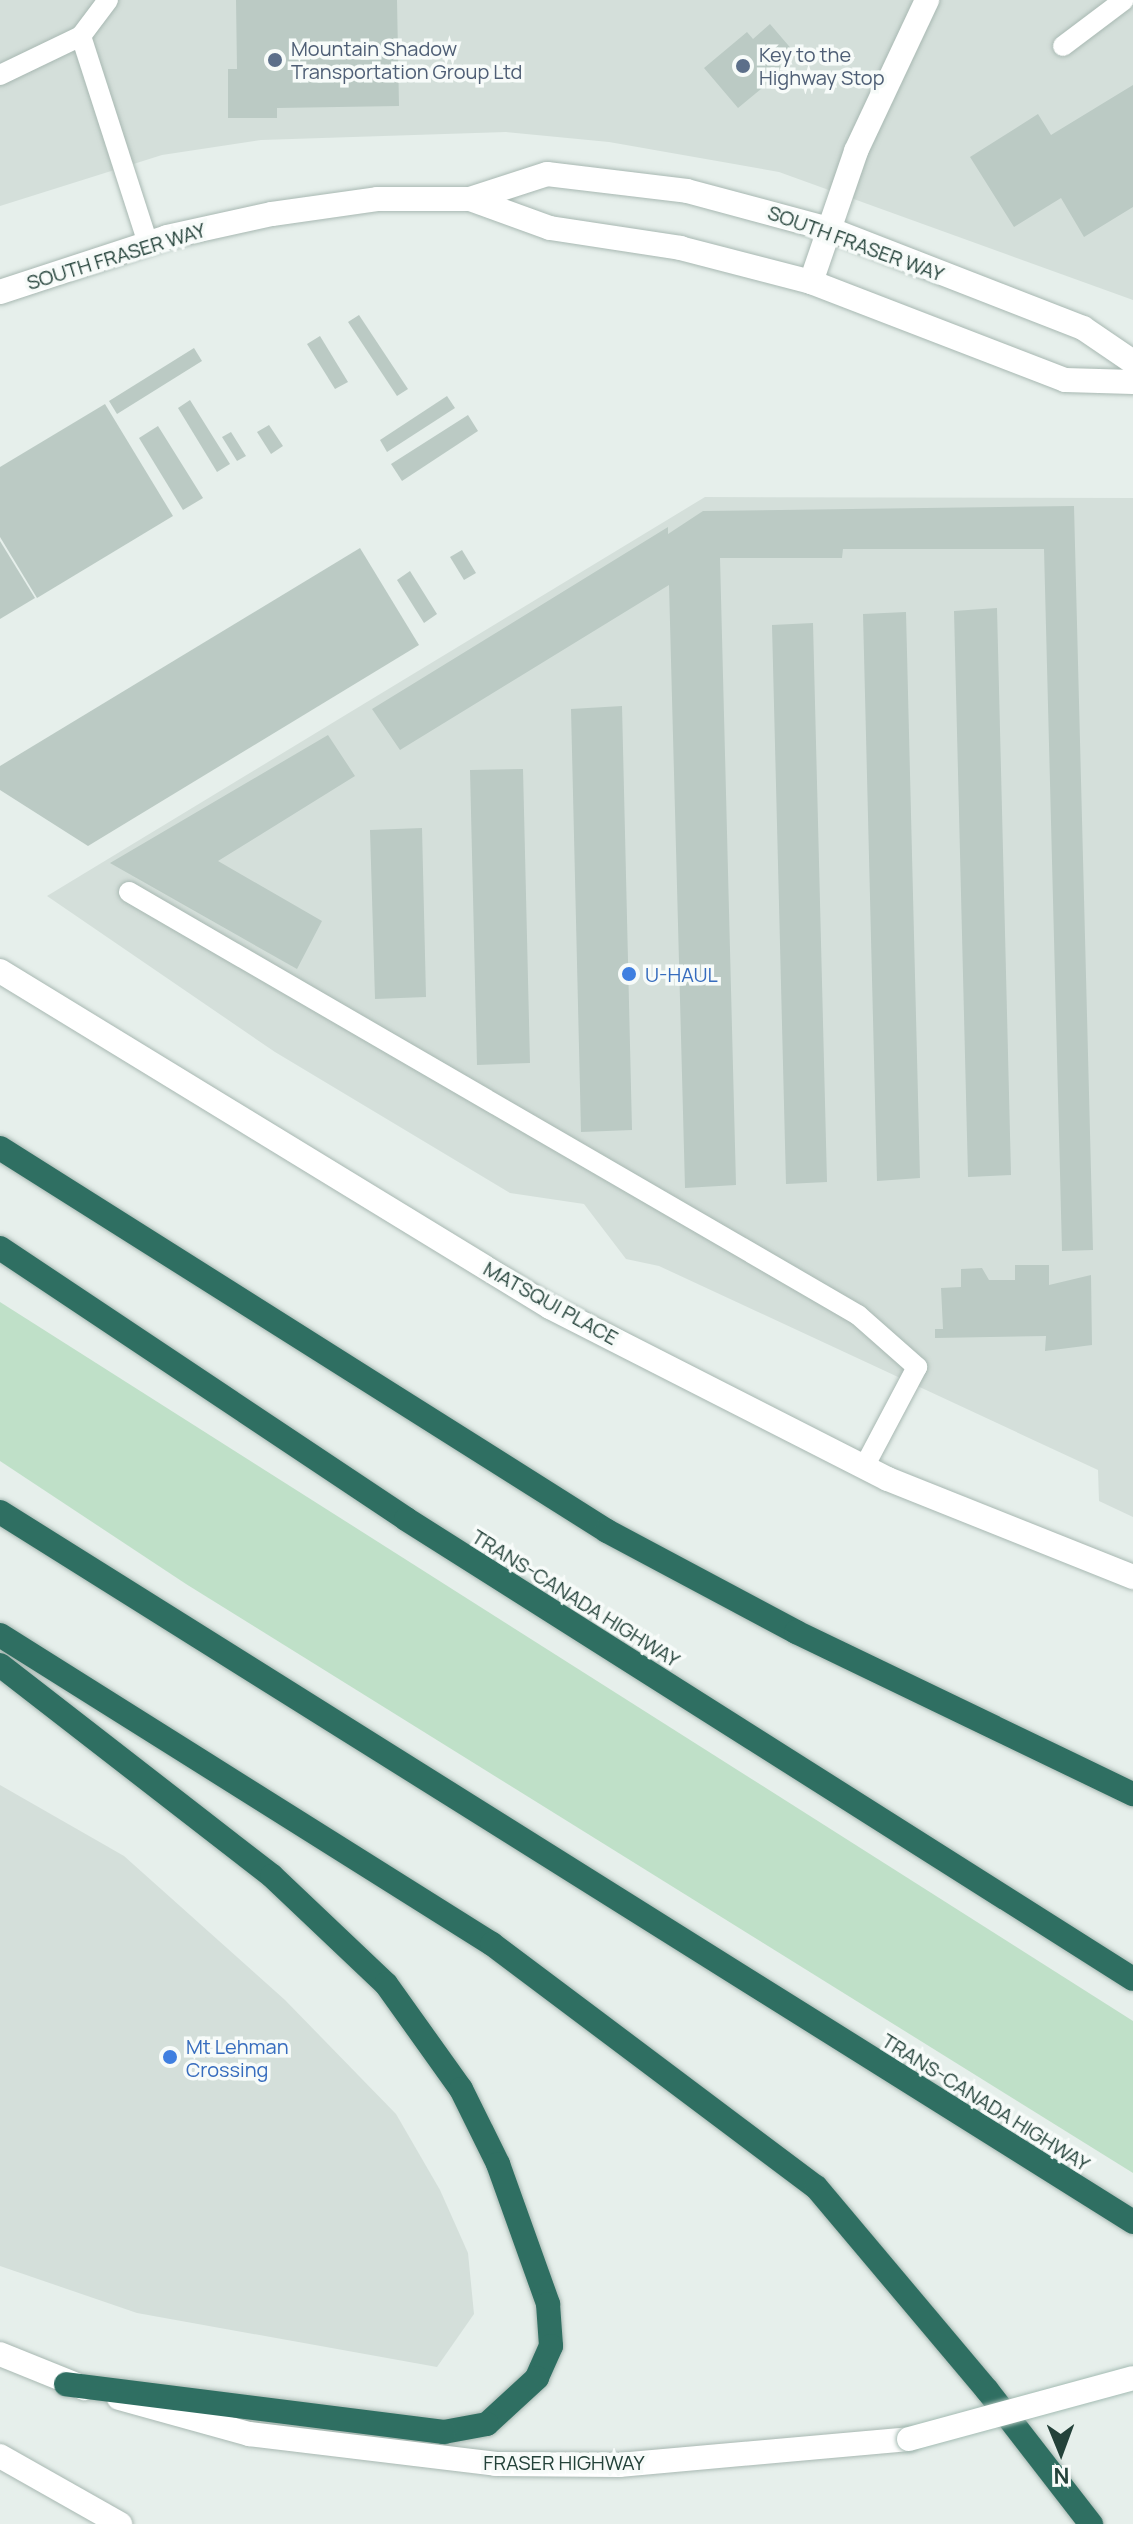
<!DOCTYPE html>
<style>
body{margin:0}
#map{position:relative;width:1133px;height:2524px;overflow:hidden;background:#e6efeb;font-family:Manrope,sans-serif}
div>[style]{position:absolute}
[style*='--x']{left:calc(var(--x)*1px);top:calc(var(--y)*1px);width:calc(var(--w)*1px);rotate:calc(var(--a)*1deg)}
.built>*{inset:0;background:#d4dfda}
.green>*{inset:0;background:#bfe0c8}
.building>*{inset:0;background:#bbcac4}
.roads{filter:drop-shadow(0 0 2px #a8b8b2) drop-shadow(0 0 2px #a8b8b2)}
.lane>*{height:20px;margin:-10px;padding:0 10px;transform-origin:10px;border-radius:10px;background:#fff}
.street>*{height:24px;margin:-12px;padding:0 12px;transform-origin:12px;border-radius:12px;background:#fff}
.secondary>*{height:24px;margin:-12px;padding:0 12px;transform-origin:12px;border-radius:12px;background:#fff}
.highway>*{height:24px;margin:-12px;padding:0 12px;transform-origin:12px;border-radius:12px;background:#2f6f62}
.bridges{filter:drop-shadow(0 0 2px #a4bbb3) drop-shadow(0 0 2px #a4bbb3)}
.secondary-bridge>*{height:24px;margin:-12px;padding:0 12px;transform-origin:12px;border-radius:12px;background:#fff}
.dots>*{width:22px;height:22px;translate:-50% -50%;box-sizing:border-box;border:4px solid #f7fbf9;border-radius:50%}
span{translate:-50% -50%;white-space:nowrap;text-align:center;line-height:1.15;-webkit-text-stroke:7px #f7fbf9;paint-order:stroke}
.service-label{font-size:20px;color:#4e5e75}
.left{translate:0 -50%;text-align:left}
.street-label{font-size:20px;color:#24423a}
.shop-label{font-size:20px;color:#366cbe}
.north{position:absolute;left:1021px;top:2412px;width:80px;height:80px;-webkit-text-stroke:6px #f7fbf9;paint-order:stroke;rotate:179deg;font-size:22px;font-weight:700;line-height:32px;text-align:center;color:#24423a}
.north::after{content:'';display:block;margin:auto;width:28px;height:36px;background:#24423a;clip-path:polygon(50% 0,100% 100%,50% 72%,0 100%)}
</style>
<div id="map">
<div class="built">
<i style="clip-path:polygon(0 0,1133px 0,1133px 300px,779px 172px,609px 142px,506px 132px,261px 140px,162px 155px,0 206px)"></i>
<i style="clip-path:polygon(705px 497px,1133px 498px,1133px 1517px,1099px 1501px,1098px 1470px,659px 1266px,626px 1259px,584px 1204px,510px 1193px,275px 1052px,47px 896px)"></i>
<i style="clip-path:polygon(0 1785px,124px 1856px,285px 2000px,396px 2114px,440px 2190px,468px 2253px,474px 2314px,437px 2367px,137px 2313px,0 2266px)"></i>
</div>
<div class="green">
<i style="clip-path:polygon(0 1302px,1133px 2021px,1133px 2173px,186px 1584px,0 1461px)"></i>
</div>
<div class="building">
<i style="clip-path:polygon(236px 0,397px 0,399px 106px,277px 108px,277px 118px,228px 118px,228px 69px,237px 69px)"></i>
<i style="clip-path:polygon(770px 24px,794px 52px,779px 65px,784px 70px,738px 108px,704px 68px,747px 32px,753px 39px)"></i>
<i style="clip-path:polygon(1133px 85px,1133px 207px,1084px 237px,1061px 198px,1014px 227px,970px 157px,1038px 114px,1051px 135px)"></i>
<i style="clip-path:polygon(359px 315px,408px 389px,397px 396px,348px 322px)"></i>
<i style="clip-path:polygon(320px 336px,348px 382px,335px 389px,307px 344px)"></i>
<i style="clip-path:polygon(194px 348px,202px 361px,117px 414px,109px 401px)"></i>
<i style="clip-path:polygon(447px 396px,455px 408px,387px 452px,380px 440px)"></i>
<i style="clip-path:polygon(190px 400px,230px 464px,217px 472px,178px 408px)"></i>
<i style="clip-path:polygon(105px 404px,173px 516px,37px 598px,0 537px,0 467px)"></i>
<i style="clip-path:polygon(468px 415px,478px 431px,402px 481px,391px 464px)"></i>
<i style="clip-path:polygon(269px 425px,283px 446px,271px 454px,257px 432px)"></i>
<i style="clip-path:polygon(158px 426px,203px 498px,183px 510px,139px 438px)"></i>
<i style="clip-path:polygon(231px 432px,246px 456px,237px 461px,222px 437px)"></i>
<i style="clip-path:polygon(1074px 506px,1093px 1250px,1062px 1251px,1044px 549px,843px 549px,842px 558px,720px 558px,736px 1185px,685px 1188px,669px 585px,400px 750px,372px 709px,668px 527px,668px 534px,703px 511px)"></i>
<i style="clip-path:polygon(0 541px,35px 598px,0 619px)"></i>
<i style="clip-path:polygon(360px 548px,419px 645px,88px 846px,0 790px,0 766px)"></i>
<i style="clip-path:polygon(462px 550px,476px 573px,464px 580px,450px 557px)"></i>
<i style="clip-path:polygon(410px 571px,437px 614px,424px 623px,397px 580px)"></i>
<i style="clip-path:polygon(997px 608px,1011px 1175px,968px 1177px,954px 611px)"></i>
<i style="clip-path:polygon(906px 612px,920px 1178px,877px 1181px,863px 614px)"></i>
<i style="clip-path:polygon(813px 623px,827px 1182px,786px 1184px,772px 625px)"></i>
<i style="clip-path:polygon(622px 706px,632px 1130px,581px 1132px,571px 709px)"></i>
<i style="clip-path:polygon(328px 735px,355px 776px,218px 861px,322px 921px,297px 969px,110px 863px)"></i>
<i style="clip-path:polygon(523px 769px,530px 1063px,477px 1065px,470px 770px)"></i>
<i style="clip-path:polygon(422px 828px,426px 997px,375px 999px,370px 830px)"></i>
<i style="clip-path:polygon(1015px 1265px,1049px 1265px,1049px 1285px,1091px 1275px,1092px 1345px,1045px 1351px,1046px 1336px,935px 1338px,935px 1329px,943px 1329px,941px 1288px,961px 1287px,961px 1269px,982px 1268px,989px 1280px,1015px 1280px)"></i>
</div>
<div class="roads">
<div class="lane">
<i style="--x:81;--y:36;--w:45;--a:-53.1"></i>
<i style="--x:1063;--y:46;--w:76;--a:-37"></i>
<i style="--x:0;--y:75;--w:90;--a:-25.7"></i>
<i style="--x:81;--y:36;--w:218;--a:72.1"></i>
<i style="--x:129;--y:892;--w:843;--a:30.12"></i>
<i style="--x:858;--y:1315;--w:79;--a:41.4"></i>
<i style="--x:917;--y:1367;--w:113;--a:117.9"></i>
</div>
<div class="street">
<i style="--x:811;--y:282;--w:139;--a:-71"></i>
<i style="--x:856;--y:151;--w:167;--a:-64.8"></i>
<i style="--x:0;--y:971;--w:645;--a:31.42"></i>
<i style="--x:550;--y:1307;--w:379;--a:27"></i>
<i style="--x:888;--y:1479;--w:264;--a:21.8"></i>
</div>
<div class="secondary">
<i style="--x:470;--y:199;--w:85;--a:19.9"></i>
<i style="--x:550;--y:228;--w:132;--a:8.7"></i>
<i style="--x:680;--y:248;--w:135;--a:14.5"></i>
<i style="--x:811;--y:282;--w:272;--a:21.1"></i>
<i style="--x:1065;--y:380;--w:68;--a:1.7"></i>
<i style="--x:0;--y:292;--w:176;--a:-18.2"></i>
<i style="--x:167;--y:237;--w:107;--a:-12.4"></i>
<i style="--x:272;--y:214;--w:106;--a:-8.1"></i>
<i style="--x:377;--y:199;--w:93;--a:0"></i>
<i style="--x:470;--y:199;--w:81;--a:-18"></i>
<i style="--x:547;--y:174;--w:141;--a:6.9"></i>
<i style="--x:687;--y:191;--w:147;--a:15"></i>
<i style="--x:829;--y:229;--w:273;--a:21.3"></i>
<i style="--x:1083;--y:328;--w:60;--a:34.2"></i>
<i style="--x:0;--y:2354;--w:91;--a:22"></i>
<i style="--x:119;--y:2398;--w:135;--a:15.5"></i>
<i style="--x:249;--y:2434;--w:249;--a:6.9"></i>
<i style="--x:496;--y:2464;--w:123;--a:0.5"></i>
<i style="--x:619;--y:2465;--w:291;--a:-5.1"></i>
<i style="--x:0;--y:2456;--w:138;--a:29.5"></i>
</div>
<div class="highway">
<i style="--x:0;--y:1148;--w:718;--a:32.25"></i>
<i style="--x:607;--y:1531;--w:214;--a:28.1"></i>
<i style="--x:796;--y:1632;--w:374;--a:25.7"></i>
<i style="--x:0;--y:1248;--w:488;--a:33.7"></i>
<i style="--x:406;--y:1519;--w:860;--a:32.32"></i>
<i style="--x:0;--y:1512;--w:1337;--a:32.07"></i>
<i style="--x:0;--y:1635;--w:581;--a:32.13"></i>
<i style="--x:492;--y:1944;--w:405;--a:36.9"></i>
<i style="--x:816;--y:2187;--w:265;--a:49.9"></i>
<i style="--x:987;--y:2390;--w:170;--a:52.2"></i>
<i style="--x:0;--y:1665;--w:344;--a:37.8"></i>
<i style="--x:272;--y:1876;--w:157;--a:43.5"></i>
<i style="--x:386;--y:1984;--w:129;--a:54.5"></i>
<i style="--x:461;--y:2089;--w:84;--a:63.7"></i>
<i style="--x:498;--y:2164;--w:149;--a:70.3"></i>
<i style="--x:548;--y:2304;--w:42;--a:85.9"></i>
<i style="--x:551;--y:2346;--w:35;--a:114"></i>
<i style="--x:537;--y:2378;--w:68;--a:137.4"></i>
<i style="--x:487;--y:2424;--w:44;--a:169.5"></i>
<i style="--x:444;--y:2432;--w:381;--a:-172.8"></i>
</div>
</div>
<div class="bridges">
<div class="secondary-bridge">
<i style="--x:909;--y:2439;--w:232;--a:-15.2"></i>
</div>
</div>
<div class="dots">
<i style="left:275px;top:60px;background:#5c6f8a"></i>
<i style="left:743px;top:66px;background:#5c6f8a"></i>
<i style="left:629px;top:974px;background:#3f7fe0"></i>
<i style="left:170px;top:2057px;background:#3f7fe0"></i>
</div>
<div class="service-label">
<span class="left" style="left:291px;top:60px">Mountain Shadow<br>Transportation Group Ltd</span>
<span class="left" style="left:759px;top:66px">Key to the<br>Highway Stop</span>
</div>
<div class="street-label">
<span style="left:856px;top:243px;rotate:20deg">SOUTH FRASER WAY</span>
<span style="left:116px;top:256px;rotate:-17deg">SOUTH FRASER WAY</span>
<span style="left:551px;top:1303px;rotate:29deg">MATSQUI PLACE</span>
<span style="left:576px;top:1598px;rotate:32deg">TRANS-CANADA HIGHWAY</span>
<span style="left:986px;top:2102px;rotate:32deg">TRANS-CANADA HIGHWAY</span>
<span style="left:564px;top:2462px">FRASER HIGHWAY</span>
</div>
<div class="shop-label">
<span class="left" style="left:645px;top:974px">U-HAUL</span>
<span class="left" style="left:186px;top:2058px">Mt Lehman<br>Crossing</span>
</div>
<div class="north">N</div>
</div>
